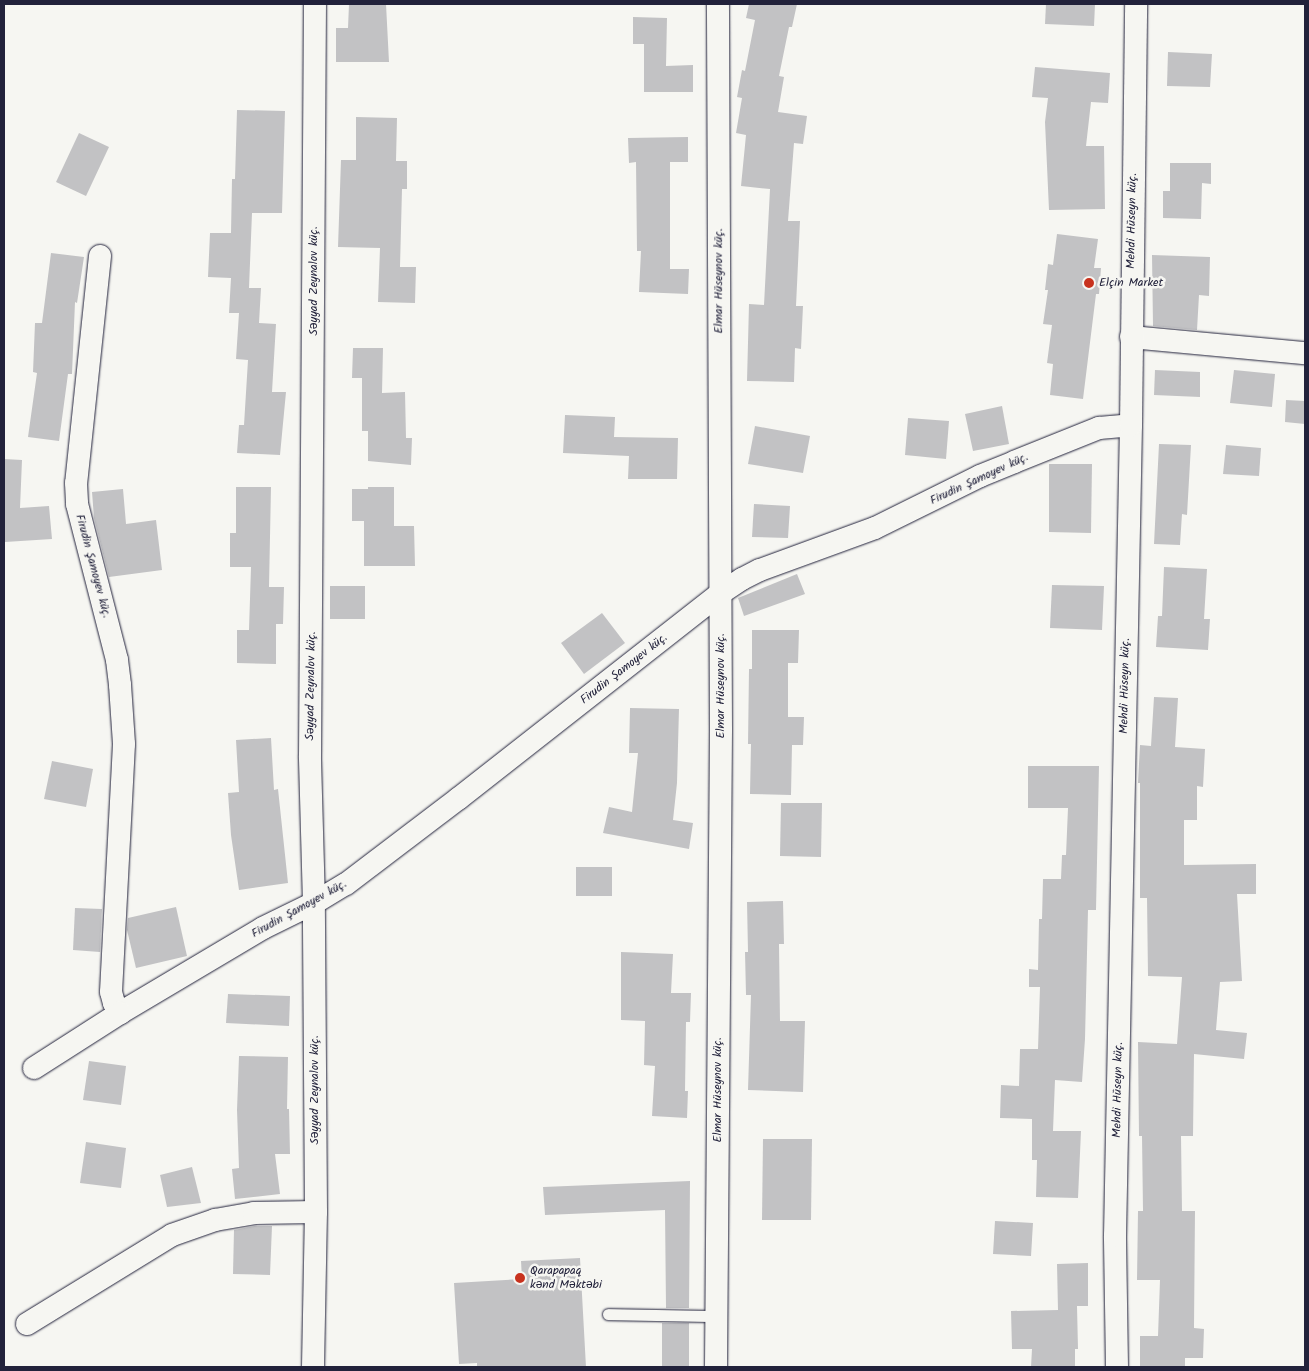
<!DOCTYPE html>
<meta charset="utf-8">
<style>
body{margin:0}
#map{position:relative;width:1309px;height:1371px;overflow:hidden;background:#f6f6f2;font-family:Kalam,sans-serif}
div>[style]{position:absolute}
[style*='--x']{left:calc(var(--x)*1px);top:calc(var(--y)*1px);width:calc(var(--w)*1px);rotate:calc(var(--a)*1deg)}
.building>*{inset:0;background:#c2c2c4}
.roads{filter:drop-shadow(0 0 1px #22223b) drop-shadow(0 0 1px #22223b)}
.service>*{height:11px;margin:-5.5px;padding:0 5.5px;transform-origin:5.5px;border-radius:5.5px;background:#f6f6f2}
.minor>*{height:22px;margin:-11px;padding:0 11px;transform-origin:11px;border-radius:11px;background:#f6f6f2}
.dots>*{width:14px;height:14px;translate:-50% -50%;box-sizing:border-box;border:2px solid #f6f6f2;border-radius:50%}
span{translate:-50% -50%;white-space:nowrap;text-align:center;line-height:1.15;-webkit-text-stroke:5px #f6f6f2;paint-order:stroke}
.street-label{font-size:12px;color:#22223b}
.poi-label{font-size:12px;color:#22223b}
.left{translate:0 -50%;text-align:left}
.frame{position:absolute;inset:0;border:5px solid #22223b;pointer-events:none}
</style>
<div id="map">
<div class="building">
<i style="clip-path:polygon(349px 4px,386px 4px,389px 62px,336px 62px,336px 28px,348px 28px)"></i>
<i style="clip-path:polygon(749px 4px,797px 4px,792px 27px,789px 27px,779px 76px,784px 77px,778px 112px,807px 116px,803px 144px,794px 143px,788px 221px,800px 221px,796px 306px,803px 306px,801px 349px,795px 348px,794px 382px,747px 381px,749px 304px,764px 305px,770px 189px,741px 186px,746px 135px,736px 133px,742px 98px,737px 97px,742px 70px,745px 71px,755px 20px,746px 18px)"></i>
<i style="clip-path:polygon(1046px 4px,1095px 4px,1094px 26px,1045px 24px)"></i>
<i style="clip-path:polygon(633px 17px,667px 18px,666px 66px,693px 65px,693px 92px,644px 92px,644px 44px,633px 44px)"></i>
<i style="clip-path:polygon(1168px 52px,1212px 54px,1210px 87px,1167px 86px)"></i>
<i style="clip-path:polygon(1035px 67px,1110px 73px,1108px 103px,1091px 102px,1086px 146px,1104px 146px,1105px 209px,1049px 210px,1045px 122px,1048px 98px,1032px 97px)"></i>
<i style="clip-path:polygon(237px 110px,285px 111px,282px 213px,252px 213px,249px 288px,261px 288px,259px 323px,276px 324px,272px 392px,286px 392px,280px 455px,237px 453px,239px 425px,244px 425px,248px 360px,236px 359px,239px 313px,229px 313px,231px 278px,208px 277px,210px 233px,231px 233px,232px 179px,235px 179px)"></i>
<i style="clip-path:polygon(356px 117px,397px 118px,396px 161px,407px 161px,407px 189px,402px 189px,400px 267px,416px 267px,415px 303px,378px 302px,380px 248px,338px 247px,341px 160px,356px 160px)"></i>
<i style="clip-path:polygon(79px 133px,109px 147px,86px 196px,56px 182px)"></i>
<i style="clip-path:polygon(688px 137px,688px 162px,670px 162px,670px 269px,689px 269px,688px 294px,639px 292px,641px 251px,637px 251px,636px 162px,629px 163px,628px 138px)"></i>
<i style="clip-path:polygon(1170px 163px,1211px 163px,1211px 184px,1202px 183px,1201px 219px,1163px 218px,1163px 191px,1170px 191px)"></i>
<i style="clip-path:polygon(1057px 234px,1098px 239px,1094px 268px,1101px 268px,1099px 294px,1096px 294px,1083px 399px,1050px 395px,1053px 364px,1047px 363px,1052px 325px,1043px 324px,1048px 290px,1045px 290px,1048px 264px,1053px 265px)"></i>
<i style="clip-path:polygon(51px 253px,84px 257px,77px 303px,75px 302px,72px 374px,68px 374px,59px 441px,28px 437px,37px 373px,33px 372px,35px 323px,42px 323px)"></i>
<i style="clip-path:polygon(1152px 255px,1210px 257px,1209px 296px,1199px 295px,1197px 330px,1153px 326px)"></i>
<i style="clip-path:polygon(353px 348px,383px 348px,382px 393px,405px 392px,406px 438px,412px 438px,411px 465px,368px 461px,368px 431px,362px 431px,362px 378px,352px 378px)"></i>
<i style="clip-path:polygon(1155px 370px,1200px 372px,1200px 397px,1154px 395px)"></i>
<i style="clip-path:polygon(1234px 370px,1275px 374px,1272px 407px,1230px 403px)"></i>
<i style="clip-path:polygon(1286px 400px,1305px 401px,1305px 424px,1285px 422px)"></i>
<i style="clip-path:polygon(1002px 406px,1009px 444px,973px 451px,965px 414px)"></i>
<i style="clip-path:polygon(565px 415px,615px 417px,614px 437px,678px 438px,677px 479px,628px 479px,629px 456px,563px 453px)"></i>
<i style="clip-path:polygon(908px 418px,949px 421px,946px 459px,905px 455px)"></i>
<i style="clip-path:polygon(755px 426px,810px 436px,803px 473px,748px 464px)"></i>
<i style="clip-path:polygon(1159px 444px,1191px 445px,1187px 515px,1182px 514px,1180px 545px,1154px 544px)"></i>
<i style="clip-path:polygon(1226px 445px,1261px 448px,1259px 476px,1223px 474px)"></i>
<i style="clip-path:polygon(4px 459px,22px 460px,20px 508px,49px 506px,52px 539px,5px 542px)"></i>
<i style="clip-path:polygon(1049px 464px,1092px 464px,1091px 533px,1049px 532px)"></i>
<i style="clip-path:polygon(236px 487px,271px 487px,269px 587px,284px 587px,283px 624px,276px 624px,276px 664px,237px 663px,237px 630px,249px 630px,251px 567px,230px 567px,230px 533px,236px 533px)"></i>
<i style="clip-path:polygon(368px 487px,394px 487px,394px 526px,414px 526px,415px 566px,364px 566px,364px 521px,352px 521px,352px 489px,368px 489px)"></i>
<i style="clip-path:polygon(123px 489px,126px 524px,156px 520px,162px 570px,109px 577px,94px 518px,92px 492px)"></i>
<i style="clip-path:polygon(754px 504px,790px 506px,788px 538px,752px 537px)"></i>
<i style="clip-path:polygon(1164px 567px,1207px 569px,1204px 619px,1210px 619px,1208px 650px,1156px 647px,1158px 616px,1162px 616px)"></i>
<i style="clip-path:polygon(797px 574px,805px 594px,744px 616px,738px 598px)"></i>
<i style="clip-path:polygon(1052px 585px,1104px 586px,1102px 630px,1050px 628px)"></i>
<i style="clip-path:polygon(330px 586px,365px 586px,365px 619px,330px 619px)"></i>
<i style="clip-path:polygon(602px 613px,625px 643px,584px 674px,561px 643px)"></i>
<i style="clip-path:polygon(752px 630px,799px 630px,798px 663px,788px 663px,788px 717px,804px 717px,803px 745px,792px 745px,791px 795px,750px 794px,751px 744px,748px 744px,749px 669px,752px 669px)"></i>
<i style="clip-path:polygon(1154px 697px,1178px 698px,1175px 747px,1205px 749px,1203px 787px,1197px 786px,1197px 820px,1184px 820px,1184px 865px,1256px 864px,1256px 894px,1237px 894px,1242px 981px,1220px 982px,1216px 1030px,1247px 1033px,1244px 1059px,1194px 1054px,1193px 1136px,1181px 1136px,1182px 1211px,1195px 1211px,1194px 1328px,1204px 1329px,1203px 1358px,1185px 1358px,1185px 1367px,1140px 1367px,1140px 1336px,1158px 1336px,1160px 1280px,1137px 1280px,1138px 1211px,1143px 1211px,1142px 1136px,1139px 1136px,1138px 1042px,1177px 1044px,1182px 977px,1148px 976px,1147px 898px,1140px 898px,1140px 783px,1138px 783px,1140px 745px,1151px 746px)"></i>
<i style="clip-path:polygon(630px 708px,679px 709px,677px 783px,673px 820px,693px 823px,689px 849px,603px 833px,609px 807px,632px 812px,638px 753px,629px 753px)"></i>
<i style="clip-path:polygon(271px 738px,274px 790px,278px 789px,288px 883px,239px 890px,231px 835px,228px 793px,239px 792px,236px 740px)"></i>
<i style="clip-path:polygon(52px 761px,93px 769px,86px 807px,44px 799px)"></i>
<i style="clip-path:polygon(1028px 766px,1099px 766px,1096px 910px,1088px 910px,1085px 1039px,1082px 1082px,1055px 1080px,1053px 1131px,1081px 1131px,1078px 1198px,1036px 1197px,1037px 1160px,1032px 1160px,1032px 1119px,1000px 1118px,1001px 1085px,1019px 1086px,1020px 1049px,1038px 1049px,1040px 987px,1029px 987px,1029px 969px,1038px 970px,1039px 919px,1042px 919px,1043px 879px,1061px 879px,1062px 855px,1066px 855px,1068px 808px,1028px 808px)"></i>
<i style="clip-path:polygon(781px 803px,822px 803px,821px 857px,780px 856px)"></i>
<i style="clip-path:polygon(576px 867px,612px 867px,612px 896px,576px 896px)"></i>
<i style="clip-path:polygon(783px 901px,784px 944px,779px 944px,780px 1021px,805px 1021px,803px 1092px,748px 1090px,751px 995px,746px 995px,745px 952px,748px 952px,747px 902px)"></i>
<i style="clip-path:polygon(176px 907px,187px 956px,136px 968px,127px 930px,128px 918px)"></i>
<i style="clip-path:polygon(75px 908px,102px 909px,100px 952px,73px 950px)"></i>
<i style="clip-path:polygon(621px 952px,673px 954px,671px 993px,691px 993px,690px 1022px,686px 1022px,685px 1091px,688px 1091px,687px 1118px,652px 1116px,655px 1066px,644px 1065px,645px 1021px,621px 1020px)"></i>
<i style="clip-path:polygon(228px 994px,290px 996px,289px 1026px,226px 1023px)"></i>
<i style="clip-path:polygon(239px 1056px,288px 1057px,287px 1109px,289px 1109px,290px 1154px,275px 1154px,280px 1194px,235px 1199px,232px 1169px,239px 1168px,237px 1110px)"></i>
<i style="clip-path:polygon(89px 1061px,126px 1066px,121px 1105px,83px 1100px)"></i>
<i style="clip-path:polygon(763px 1139px,812px 1139px,811px 1220px,762px 1220px)"></i>
<i style="clip-path:polygon(86px 1142px,126px 1148px,121px 1188px,80px 1183px)"></i>
<i style="clip-path:polygon(192px 1167px,201px 1203px,167px 1207px,160px 1175px)"></i>
<i style="clip-path:polygon(690px 1181px,689px 1308px,666px 1308px,665px 1210px,545px 1215px,543px 1187px)"></i>
<i style="clip-path:polygon(995px 1221px,1033px 1223px,1031px 1256px,993px 1254px)"></i>
<i style="clip-path:polygon(255px 1226px,272px 1226px,270px 1275px,233px 1274px,234px 1230px)"></i>
<i style="clip-path:polygon(580px 1258px,586px 1367px,477px 1367px,477px 1363px,459px 1364px,454px 1283px,522px 1279px,521px 1261px)"></i>
<i style="clip-path:polygon(1088px 1263px,1088px 1306px,1077px 1306px,1078px 1349px,1075px 1349px,1075px 1367px,1031px 1367px,1032px 1349px,1012px 1349px,1011px 1311px,1058px 1310px,1057px 1264px)"></i>
<i style="clip-path:polygon(662px 1323px,689px 1323px,689px 1367px,662px 1367px)"></i>
</div>
<div class="roads">
<div class="service">
<i style="--x:608;--y:1314;--w:109;--a:1.1"></i>
</div>
<div class="minor">
<i style="--x:100;--y:256;--w:228;--a:96"></i>
<i style="--x:76;--y:483;--w:21;--a:87"></i>
<i style="--x:77;--y:504;--w:161;--a:75.6"></i>
<i style="--x:117;--y:660;--w:25;--a:83"></i>
<i style="--x:120;--y:685;--w:59;--a:86.1"></i>
<i style="--x:124;--y:744;--w:248;--a:93"></i>
<i style="--x:111;--y:992;--w:11;--a:75"></i>
<i style="--x:114;--y:1003;--w:12;--a:59"></i>
<i style="--x:120;--y:1013;--w:166;--a:-30.7"></i>
<i style="--x:263;--y:928;--w:57;--a:-26.1"></i>
<i style="--x:314;--y:903;--w:37;--a:-31"></i>
<i style="--x:346;--y:884;--w:141;--a:-37.2"></i>
<i style="--x:458;--y:799;--w:334;--a:-38.1"></i>
<i style="--x:721;--y:593;--w:25;--a:-34"></i>
<i style="--x:742;--y:579;--w:20;--a:-27"></i>
<i style="--x:760;--y:570;--w:122;--a:-20.1"></i>
<i style="--x:875;--y:528;--w:117;--a:-26.3"></i>
<i style="--x:980;--y:476;--w:37;--a:-22"></i>
<i style="--x:1014;--y:462;--w:92;--a:-21.8"></i>
<i style="--x:1099;--y:428;--w:32;--a:-5"></i>
<i style="--x:1131;--y:337;--w:175;--a:5.3"></i>
<i style="--x:34;--y:1068;--w:102;--a:-32.6"></i>
<i style="--x:27;--y:1324;--w:170;--a:-31.5"></i>
<i style="--x:172;--y:1235;--w:46;--a:-19.2"></i>
<i style="--x:215;--y:1220;--w:40;--a:-10"></i>
<i style="--x:254;--y:1213;--w:62;--a:-0.9"></i>
<i style="--x:313;--y:1367;--w:155;--a:-88.9"></i>
<i style="--x:316;--y:1212;--w:309;--a:-90.4"></i>
<i style="--x:314;--y:903;--w:147;--a:-91.6"></i>
<i style="--x:310;--y:756;--w:752;--a:-89.62"></i>
<i style="--x:716;--y:1367;--w:637;--a:-89.55"></i>
<i style="--x:721;--y:730;--w:726;--a:-90.24"></i>
<i style="--x:1117;--y:1367;--w:131;--a:-90.9"></i>
<i style="--x:1115;--y:1236;--w:811;--a:-88.87"></i>
<i style="--x:1131;--y:425;--w:421;--a:-89.3"></i>
</div>
</div>
<div class="dots">
<i style="left:1089px;top:283px;background:#c8321e"></i>
<i style="left:520px;top:1278px;background:#c8321e"></i>
</div>
<div class="street-label">
<span style="left:1132px;top:221px;rotate:-89deg">Mehdi Hüseyn küç.</span>
<span style="left:314px;top:281px;rotate:-90deg">Səyyad Zeynalov küç.</span>
<span style="left:719px;top:281px;rotate:-90deg">Elmar Hüseynov küç.</span>
<span style="left:979px;top:479px;rotate:-25deg">Firudin Şamoyev küç.</span>
<span style="left:93px;top:566px;rotate:75deg">Firudin Şamoyev küç.</span>
<span style="left:624px;top:669px;rotate:-38deg">Firudin Şamoyev küç.</span>
<span style="left:311px;top:686px;rotate:-89deg">Səyyad Zeynalov küç.</span>
<span style="left:721px;top:686px;rotate:-90deg">Elmar Hüseynov küç.</span>
<span style="left:1125px;top:686px;rotate:-89deg">Mehdi Hüseyn küç.</span>
<span style="left:299px;top:909px;rotate:-29deg">Firudin Şamoyev küç.</span>
<span style="left:315px;top:1090px;rotate:-90deg">Səyyad Zeynalov küç.</span>
<span style="left:718px;top:1090px;rotate:-90deg">Elmar Hüseynov küç.</span>
<span style="left:1118px;top:1090px;rotate:-89deg">Mehdi Hüseyn küç.</span>
</div>
<div class="poi-label">
<span class="left" style="left:1099px;top:283px">Elçin Market</span>
<span class="left" style="left:530px;top:1278px">Qarapapaq<br>kənd Məktəbi</span>
</div>
<div class="frame"></div>
</div>
